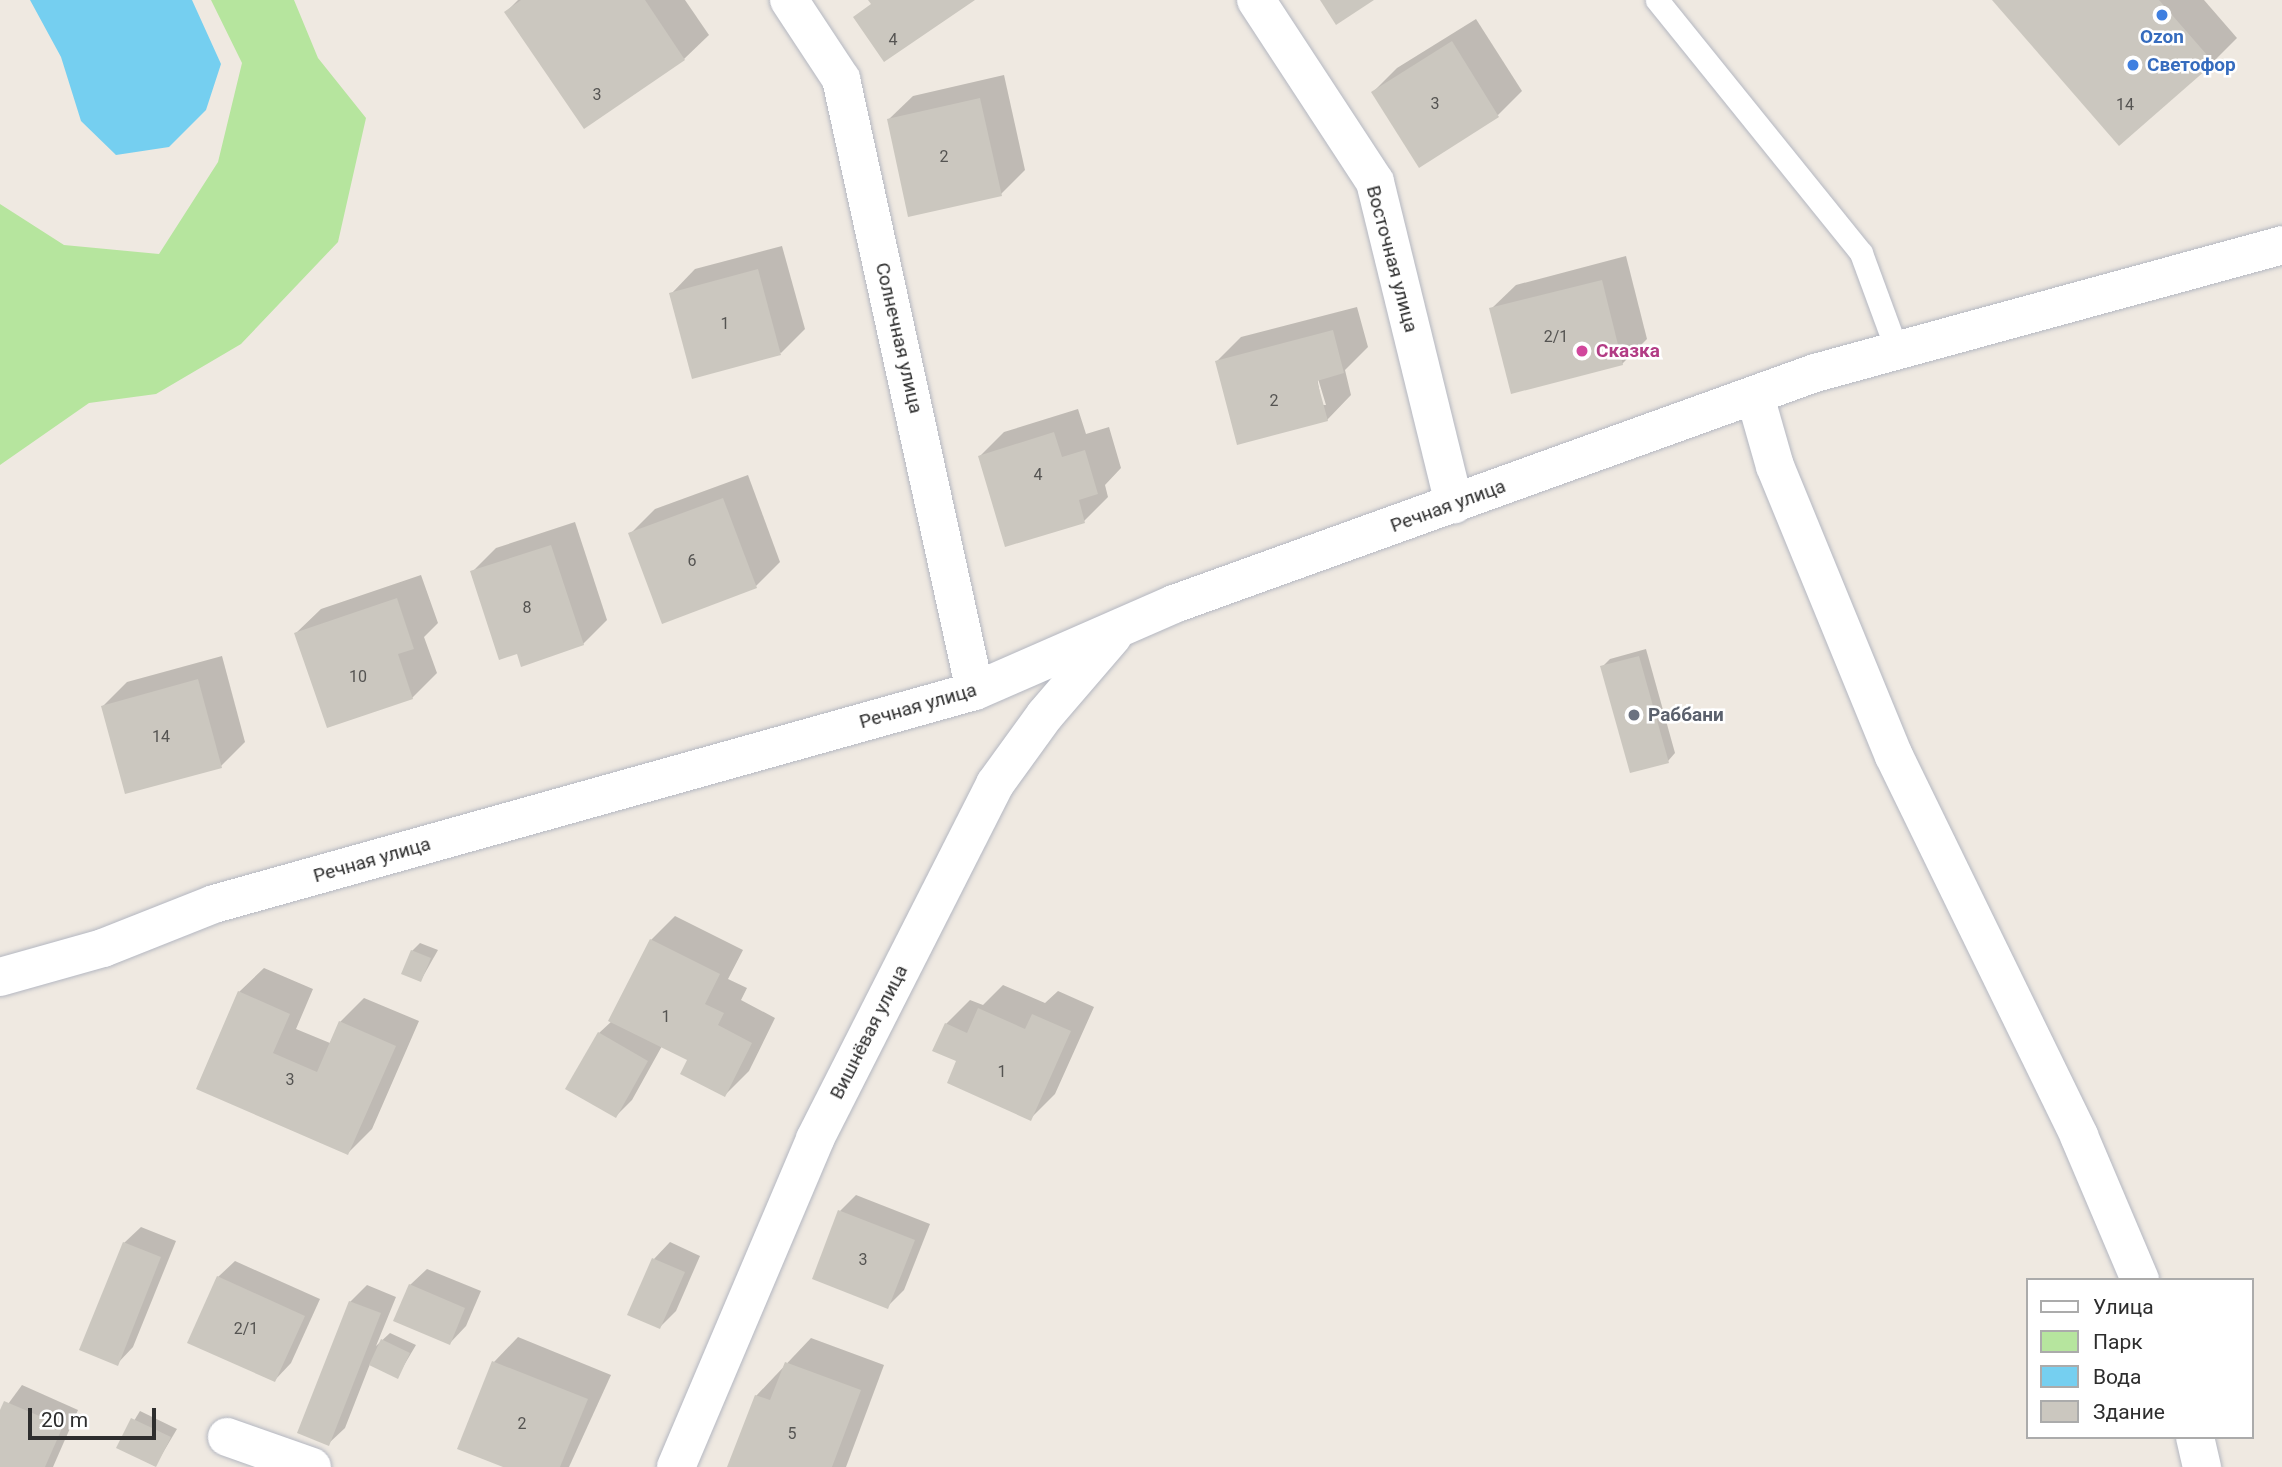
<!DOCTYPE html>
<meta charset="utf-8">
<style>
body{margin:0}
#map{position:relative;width:2282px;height:1467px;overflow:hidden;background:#efe9e1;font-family:Roboto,sans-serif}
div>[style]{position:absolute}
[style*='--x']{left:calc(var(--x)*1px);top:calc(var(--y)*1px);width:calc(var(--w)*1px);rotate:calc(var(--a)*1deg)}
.green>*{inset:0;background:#b6e59e}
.water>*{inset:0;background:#75cff0}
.shadow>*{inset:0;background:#0003}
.building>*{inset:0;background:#cbc7bf}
.roads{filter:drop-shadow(0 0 2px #b4b7c1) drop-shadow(0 0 2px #b4b7c1)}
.lane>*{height:23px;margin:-11.5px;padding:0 11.5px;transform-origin:11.5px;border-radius:11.5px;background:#fff}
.street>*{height:38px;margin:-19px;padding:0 19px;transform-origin:19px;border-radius:19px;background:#fff}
.dots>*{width:19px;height:19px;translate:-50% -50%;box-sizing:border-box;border:4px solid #fff;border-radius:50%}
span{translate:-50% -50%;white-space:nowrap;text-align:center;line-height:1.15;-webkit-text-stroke:5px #fff;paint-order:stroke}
.number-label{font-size:16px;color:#555452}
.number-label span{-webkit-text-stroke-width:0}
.shop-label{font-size:19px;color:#366cbe;font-weight:700}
.left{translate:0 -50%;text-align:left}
.street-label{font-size:19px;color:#2e2e2e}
.hotel-label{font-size:19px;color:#b23c85;font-weight:700}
.worship-label{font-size:19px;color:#5b616d;font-weight:700}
.legend{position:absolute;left:2026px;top:1278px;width:228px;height:161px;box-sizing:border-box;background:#fff;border:2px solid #ababab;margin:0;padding:9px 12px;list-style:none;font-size:21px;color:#2e2e2e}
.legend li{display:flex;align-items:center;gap:14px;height:35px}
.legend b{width:35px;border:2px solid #ababab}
.scale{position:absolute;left:28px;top:1408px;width:128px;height:32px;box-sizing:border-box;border:4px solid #2e2e2e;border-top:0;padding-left:9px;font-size:21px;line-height:24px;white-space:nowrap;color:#2e2e2e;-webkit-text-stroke:5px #fff;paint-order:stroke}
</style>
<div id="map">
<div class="green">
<i style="clip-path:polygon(211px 0,294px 0,318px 58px,366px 118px,338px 242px,241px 344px,156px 394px,89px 403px,0 465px,0 204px,64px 245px,159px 254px,218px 162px,242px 63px)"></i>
</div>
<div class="water">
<i style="clip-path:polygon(30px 0,192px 0,221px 64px,206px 110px,169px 147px,116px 155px,81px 121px,61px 57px)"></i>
</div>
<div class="shadow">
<i style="clip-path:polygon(518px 0,685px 0,709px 35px,684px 59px,584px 126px,506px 12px)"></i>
<i style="clip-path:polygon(1995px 0,2204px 0,2237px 38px,2213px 62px)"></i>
<i style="clip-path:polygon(1476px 19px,1522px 91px,1498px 115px,1373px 92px,1397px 68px)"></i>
<i style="clip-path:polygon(1004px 75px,1025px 170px,1001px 194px,888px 120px,913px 96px)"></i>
<i style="clip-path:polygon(782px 246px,805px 329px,781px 353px,671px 294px,695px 269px)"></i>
<i style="clip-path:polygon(1626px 256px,1647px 339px,1622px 364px,1491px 309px,1516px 285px)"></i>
<i style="clip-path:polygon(evenodd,1357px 307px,1368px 347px,1345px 370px,1351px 395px,1327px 420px,1217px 361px,1241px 337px,1357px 307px,1316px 372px,1326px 405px,1322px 405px,1316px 372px)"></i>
<i style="clip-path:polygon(1078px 409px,1086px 434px,1109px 427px,1121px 468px,1105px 485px,1108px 497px,1084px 521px,980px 456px,1004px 432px)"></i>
<i style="clip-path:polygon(748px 475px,780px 562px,756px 586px,630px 534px,655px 509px)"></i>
<i style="clip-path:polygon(575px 522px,607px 620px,583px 644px,518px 652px,472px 572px,496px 548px)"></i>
<i style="clip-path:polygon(421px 575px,438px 623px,424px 637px,437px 673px,412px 698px,296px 633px,321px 609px)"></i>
<i style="clip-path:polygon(1646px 649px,1675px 753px,1668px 761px,1602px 667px,1610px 659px)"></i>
<i style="clip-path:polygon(222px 656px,245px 742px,221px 766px,103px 706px,127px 682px)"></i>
<i style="clip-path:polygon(675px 916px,743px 950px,728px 979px,747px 988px,741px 1000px,775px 1018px,749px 1071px,725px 1095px,689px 1059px,662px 1046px,632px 1100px,616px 1116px,599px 1033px,612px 1021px,651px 940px)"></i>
<i style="clip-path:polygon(420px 943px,438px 950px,421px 980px,412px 951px)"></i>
<i style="clip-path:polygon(264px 968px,313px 989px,296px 1029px,330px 1043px,340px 1022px,364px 998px,419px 1021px,372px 1129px,348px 1153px,198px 1088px,239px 992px)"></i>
<i style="clip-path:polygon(1003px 985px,1045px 1003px,1058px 991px,1094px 1007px,1055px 1094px,1031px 1118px,959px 1060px,946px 1024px,970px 1000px,983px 1005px)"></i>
<i style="clip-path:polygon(856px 1195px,930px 1224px,904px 1290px,887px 1307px,840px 1211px)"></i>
<i style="clip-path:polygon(141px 1227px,176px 1241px,133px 1347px,117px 1364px,124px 1243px)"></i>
<i style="clip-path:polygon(670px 1242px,700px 1256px,676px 1311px,660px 1327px,654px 1259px)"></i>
<i style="clip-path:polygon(235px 1261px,320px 1299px,291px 1363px,275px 1380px,218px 1277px)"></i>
<i style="clip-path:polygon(427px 1269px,481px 1291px,466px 1326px,450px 1343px,410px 1285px)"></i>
<i style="clip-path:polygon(367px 1285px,396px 1297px,376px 1346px,390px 1333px,416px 1345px,397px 1377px,370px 1364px,345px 1428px,328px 1444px,350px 1302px)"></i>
<i style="clip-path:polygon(518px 1337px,611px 1375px,569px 1467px,508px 1467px,494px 1362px)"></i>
<i style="clip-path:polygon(811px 1338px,884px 1365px,846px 1467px,729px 1467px,756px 1396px)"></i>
<i style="clip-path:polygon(22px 1385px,78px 1410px,53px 1467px,0 1467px,0 1415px)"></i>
<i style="clip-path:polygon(140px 1411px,177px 1429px,155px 1466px,118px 1447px)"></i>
</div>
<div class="building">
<i style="clip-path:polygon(521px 0,645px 0,685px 60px,584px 129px,504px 12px)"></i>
<i style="clip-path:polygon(868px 0,975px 0,884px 62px,853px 17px,871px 4px)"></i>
<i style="clip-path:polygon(1320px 0,1374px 0,1336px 25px)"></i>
<i style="clip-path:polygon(1992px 0,2159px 0,2214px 63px,2119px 146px)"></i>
<i style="clip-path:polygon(1452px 41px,1499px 117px,1419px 168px,1371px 92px)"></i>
<i style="clip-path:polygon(980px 98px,1002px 196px,908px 217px,887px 119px)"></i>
<i style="clip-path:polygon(758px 269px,781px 355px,692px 379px,669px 293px)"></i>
<i style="clip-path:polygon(1602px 280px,1623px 365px,1511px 394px,1489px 308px)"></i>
<i style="clip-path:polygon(1333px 330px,1344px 373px,1317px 381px,1328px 421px,1237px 445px,1215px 361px)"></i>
<i style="clip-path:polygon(1054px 432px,1062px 457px,1085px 450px,1098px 494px,1079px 500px,1085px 523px,1005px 547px,978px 456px)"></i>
<i style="clip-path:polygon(723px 498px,757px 588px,662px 624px,628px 533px)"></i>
<i style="clip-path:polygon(551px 545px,584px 645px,521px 667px,517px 654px,499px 660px,470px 571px)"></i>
<i style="clip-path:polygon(397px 598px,414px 649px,398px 654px,413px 699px,327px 728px,294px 633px)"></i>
<i style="clip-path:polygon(1639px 656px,1669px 763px,1630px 773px,1600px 666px)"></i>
<i style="clip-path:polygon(198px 679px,222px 768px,125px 794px,101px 706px)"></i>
<i style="clip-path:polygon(650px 939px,720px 974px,705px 1004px,724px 1013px,718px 1025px,752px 1043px,725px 1097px,680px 1074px,687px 1060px,608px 1021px)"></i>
<i style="clip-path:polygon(411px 950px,431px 958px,421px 982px,401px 974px)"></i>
<i style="clip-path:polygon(238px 991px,290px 1014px,273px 1053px,317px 1072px,339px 1021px,396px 1046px,348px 1155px,196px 1089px)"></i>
<i style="clip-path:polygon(978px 1008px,1025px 1029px,1032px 1014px,1071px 1031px,1031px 1121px,947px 1083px,956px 1061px,932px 1051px,945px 1023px,967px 1033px)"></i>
<i style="clip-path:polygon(598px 1032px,648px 1061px,616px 1118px,565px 1089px)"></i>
<i style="clip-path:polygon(838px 1210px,915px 1240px,888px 1309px,812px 1279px)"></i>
<i style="clip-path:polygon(123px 1242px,161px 1257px,118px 1366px,79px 1350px)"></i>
<i style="clip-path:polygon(652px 1258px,685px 1272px,660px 1329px,627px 1315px)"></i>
<i style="clip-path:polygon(217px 1276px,305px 1316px,275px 1382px,187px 1343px)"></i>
<i style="clip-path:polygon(409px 1284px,465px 1308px,450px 1345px,393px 1321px)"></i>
<i style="clip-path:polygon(349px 1301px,381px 1313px,329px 1446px,297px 1433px)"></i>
<i style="clip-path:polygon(381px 1339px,410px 1353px,398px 1379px,369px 1365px)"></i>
<i style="clip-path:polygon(492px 1361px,588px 1399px,560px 1467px,503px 1467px,457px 1449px)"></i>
<i style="clip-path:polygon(785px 1362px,861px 1390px,832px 1467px,727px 1467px,755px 1395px,770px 1400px)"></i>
<i style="clip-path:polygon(4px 1401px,63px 1426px,45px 1467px,0 1467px,0 1410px)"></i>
<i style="clip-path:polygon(131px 1418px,171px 1437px,156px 1467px,116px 1448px)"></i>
</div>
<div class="roads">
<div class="lane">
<i style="--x:1657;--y:0;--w:325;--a:51.1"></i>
<i style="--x:1861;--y:253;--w:101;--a:69.8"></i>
</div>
<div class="street">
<i style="--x:789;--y:0;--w:95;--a:56.6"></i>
<i style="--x:841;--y:79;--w:626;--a:77.65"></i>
<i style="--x:1256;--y:0;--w:217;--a:56.8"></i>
<i style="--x:1375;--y:182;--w:332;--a:76.2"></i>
<i style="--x:1755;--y:396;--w:73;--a:74.1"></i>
<i style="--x:1775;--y:466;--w:313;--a:67.7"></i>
<i style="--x:1894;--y:756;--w:423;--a:64"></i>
<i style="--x:2079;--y:1136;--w:156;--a:67"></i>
<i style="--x:0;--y:977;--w:107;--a:-15.7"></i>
<i style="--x:103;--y:948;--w:119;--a:-21.6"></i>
<i style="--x:214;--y:904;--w:790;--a:-15.64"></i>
<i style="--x:975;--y:691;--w:217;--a:-23.6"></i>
<i style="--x:1174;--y:604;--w:681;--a:-19.82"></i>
<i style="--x:1815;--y:373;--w:484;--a:-15.3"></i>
<i style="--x:227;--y:1437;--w:90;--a:19.4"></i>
<i style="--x:2195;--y:1437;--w:31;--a:77"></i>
<i style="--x:676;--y:1467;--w:356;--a:-67"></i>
<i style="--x:815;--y:1139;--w:398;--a:-63.1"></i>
<i style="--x:995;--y:784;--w:85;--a:-54.1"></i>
<i style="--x:1045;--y:715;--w:104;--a:-49.3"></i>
</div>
</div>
<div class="dots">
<i style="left:2162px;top:15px;background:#3f7fe0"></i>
<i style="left:2133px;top:65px;background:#3f7fe0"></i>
<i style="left:1582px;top:351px;background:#d1479c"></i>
<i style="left:1634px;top:715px;background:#6b7280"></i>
</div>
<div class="number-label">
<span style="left:893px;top:40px">4</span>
<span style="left:597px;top:95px">3</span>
<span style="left:1435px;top:104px">3</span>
<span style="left:2125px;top:105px">14</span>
<span style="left:944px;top:157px">2</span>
<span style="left:725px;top:324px">1</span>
<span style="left:1556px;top:337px">2/1</span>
<span style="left:1274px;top:401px">2</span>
<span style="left:1038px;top:475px">4</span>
<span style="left:692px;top:561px">6</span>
<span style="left:527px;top:608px">8</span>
<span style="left:358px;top:677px">10</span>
<span style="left:161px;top:737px">14</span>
<span style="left:666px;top:1017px">1</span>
<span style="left:1002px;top:1072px">1</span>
<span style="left:290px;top:1080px">3</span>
<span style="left:863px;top:1260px">3</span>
<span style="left:246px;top:1329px">2/1</span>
<span style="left:522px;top:1424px">2</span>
<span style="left:792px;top:1434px">5</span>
</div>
<div class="shop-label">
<span style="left:2162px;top:37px">Ozon</span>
<span class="left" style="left:2147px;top:65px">Светофор</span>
</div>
<div class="street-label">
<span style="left:1392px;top:259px;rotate:75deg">Восточная улица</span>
<span style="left:899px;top:338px;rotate:77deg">Солнечная улица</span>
<span style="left:1448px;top:506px;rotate:-20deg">Речная улица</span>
<span style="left:918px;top:706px;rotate:-16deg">Речная улица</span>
<span style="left:372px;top:860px;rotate:-16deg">Речная улица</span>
<span style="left:869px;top:1032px;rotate:-63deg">Вишнёвая улица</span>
</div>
<div class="hotel-label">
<span class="left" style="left:1596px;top:351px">Сказка</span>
</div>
<div class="worship-label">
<span class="left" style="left:1648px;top:715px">Раббани</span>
</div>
<ul class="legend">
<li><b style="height:9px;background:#fff"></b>Улица</li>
<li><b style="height:19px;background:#b6e59e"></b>Парк</li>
<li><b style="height:19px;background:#75cff0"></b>Вода</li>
<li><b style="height:19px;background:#cbc7bf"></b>Здание</li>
</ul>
<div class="scale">20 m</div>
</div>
